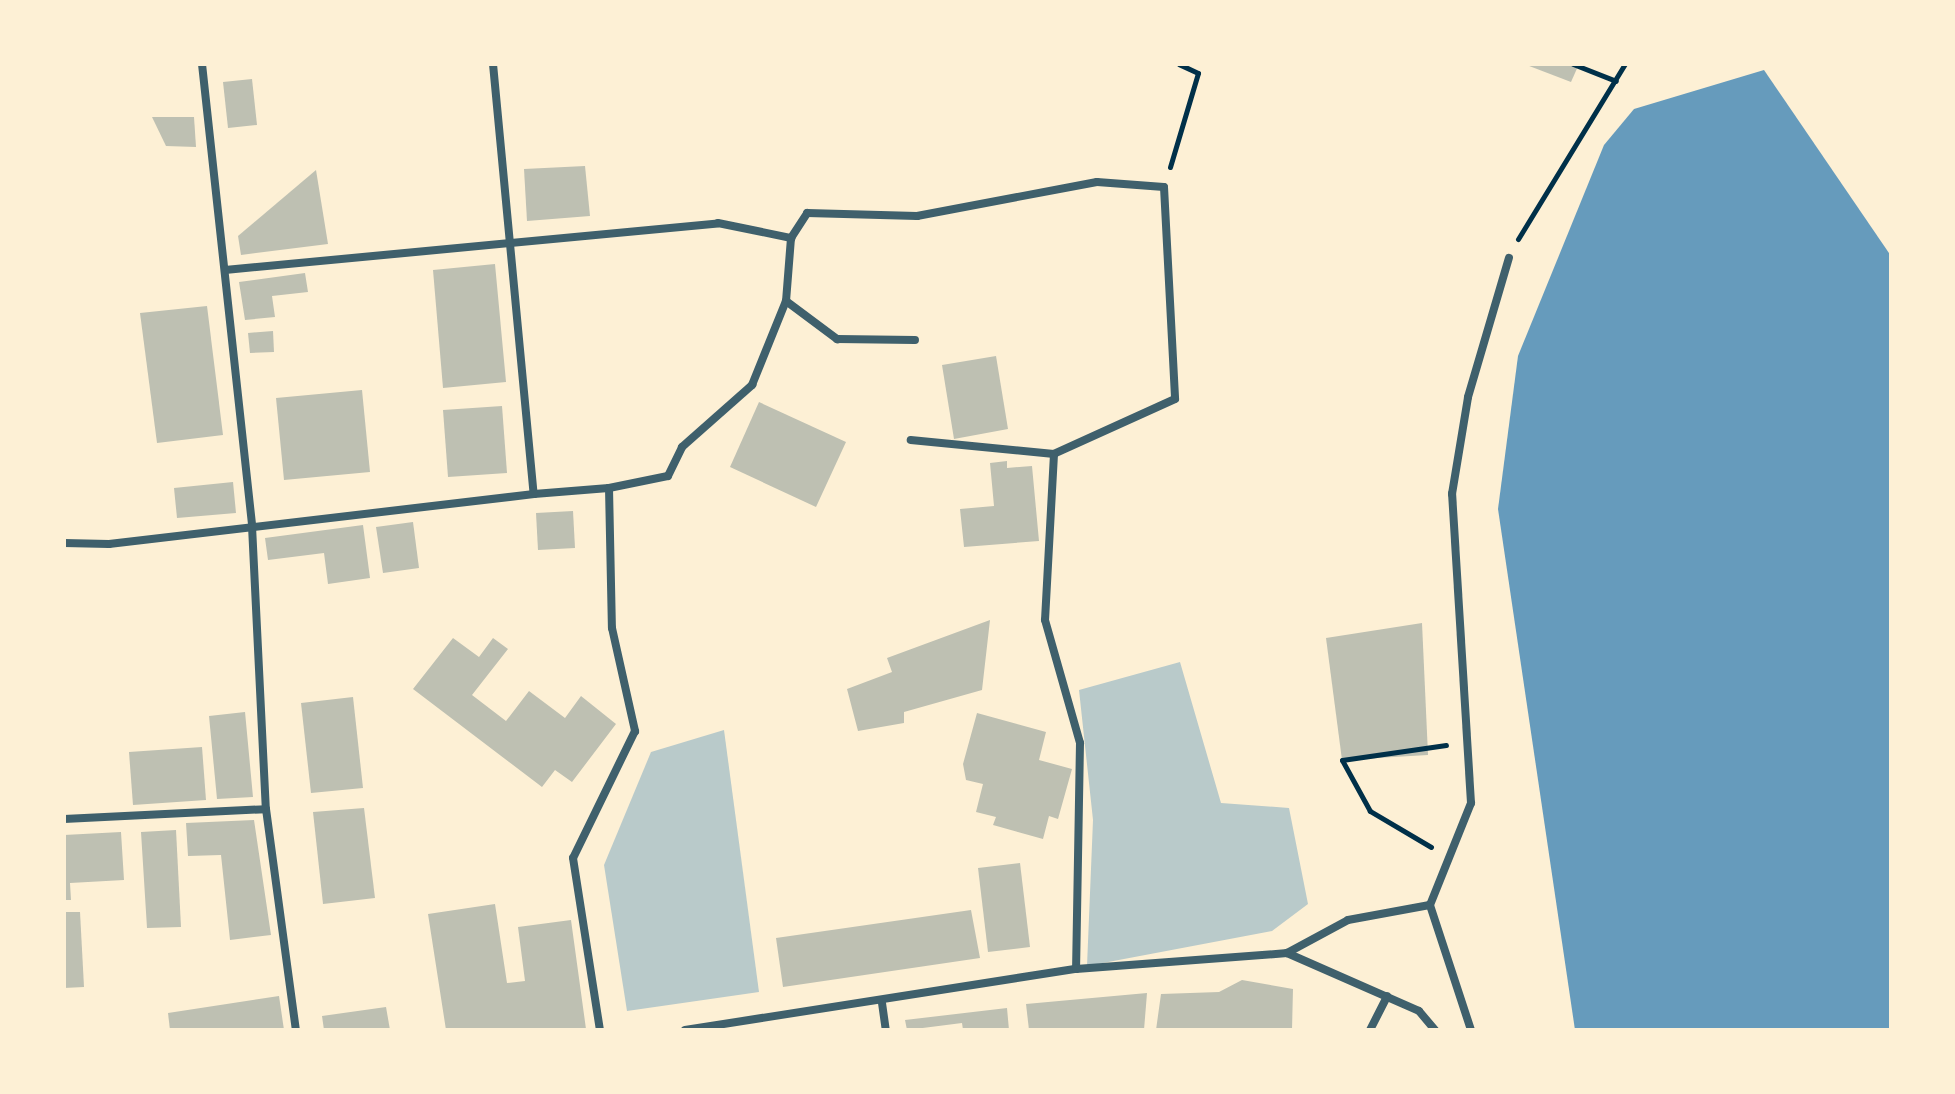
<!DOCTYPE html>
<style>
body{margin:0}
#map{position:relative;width:1955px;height:1094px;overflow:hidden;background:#fdf0d5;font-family:Figtree,sans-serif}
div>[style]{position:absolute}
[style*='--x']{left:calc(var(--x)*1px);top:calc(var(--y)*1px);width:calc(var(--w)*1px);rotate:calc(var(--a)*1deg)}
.green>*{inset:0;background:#b9caca}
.water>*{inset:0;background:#669bbc}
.building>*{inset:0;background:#bec0b2}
.path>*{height:5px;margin:-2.5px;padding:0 2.5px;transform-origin:2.5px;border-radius:2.5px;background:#003049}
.minor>*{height:8px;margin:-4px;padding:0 4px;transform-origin:4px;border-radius:4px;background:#3f606c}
span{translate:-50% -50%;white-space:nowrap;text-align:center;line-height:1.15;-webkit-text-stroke:8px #fdf0d5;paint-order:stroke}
.frame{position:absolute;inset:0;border:66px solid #fdf0d5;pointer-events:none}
</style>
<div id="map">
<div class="green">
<i style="clip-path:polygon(1180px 662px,1221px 803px,1289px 808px,1308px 904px,1272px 931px,1087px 966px,1093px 820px,1079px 690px)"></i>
<i style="clip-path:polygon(724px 730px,759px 992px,627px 1011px,604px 865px,651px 752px)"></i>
</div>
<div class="water">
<i style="clip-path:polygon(1764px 70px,1891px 256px,1891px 1030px,1575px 1030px,1498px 509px,1518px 356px,1604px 145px,1634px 109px)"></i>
</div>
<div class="building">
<i style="clip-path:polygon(1524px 64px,1579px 64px,1571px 82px)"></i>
<i style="clip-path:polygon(252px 79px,257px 125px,228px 128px,223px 82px)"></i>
<i style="clip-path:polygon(152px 117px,194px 117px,196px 147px,166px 146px)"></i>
<i style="clip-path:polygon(585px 166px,590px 216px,527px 221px,524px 169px)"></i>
<i style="clip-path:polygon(316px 170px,328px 244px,241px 255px,238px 236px)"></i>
<i style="clip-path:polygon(495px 264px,506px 382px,443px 388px,433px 270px)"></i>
<i style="clip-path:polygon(305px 273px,308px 292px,272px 296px,275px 317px,245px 320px,239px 282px)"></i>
<i style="clip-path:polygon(207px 306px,223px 435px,157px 443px,140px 313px)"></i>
<i style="clip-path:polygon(273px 331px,274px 352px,250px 353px,248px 333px)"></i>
<i style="clip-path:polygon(996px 356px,1008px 429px,954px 439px,942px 365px)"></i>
<i style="clip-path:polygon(362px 390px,370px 472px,284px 480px,276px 398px)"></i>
<i style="clip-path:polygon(759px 402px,846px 442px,816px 507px,730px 467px)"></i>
<i style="clip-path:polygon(502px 406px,507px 473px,448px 477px,443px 410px)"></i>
<i style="clip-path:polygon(1007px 461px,1007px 468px,1032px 466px,1039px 541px,964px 547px,960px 509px,994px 506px,990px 463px)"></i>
<i style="clip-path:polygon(233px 482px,236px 513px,177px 518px,174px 488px)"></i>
<i style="clip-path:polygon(573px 511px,575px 548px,538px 550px,536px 513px)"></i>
<i style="clip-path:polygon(413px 522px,419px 568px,383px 573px,376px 527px)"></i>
<i style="clip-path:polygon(363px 525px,370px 578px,328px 584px,324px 553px,268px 560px,265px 538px)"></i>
<i style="clip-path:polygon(990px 620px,982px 690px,904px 712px,904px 723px,858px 731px,847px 689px,892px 672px,887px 658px)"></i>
<i style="clip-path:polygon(1422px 623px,1428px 755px,1342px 760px,1326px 638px)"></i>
<i style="clip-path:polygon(453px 638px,479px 657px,493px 638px,508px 649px,472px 695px,506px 721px,529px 691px,565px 718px,581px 696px,616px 724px,572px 782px,555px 770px,542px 787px,413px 689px)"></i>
<i style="clip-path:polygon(353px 697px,363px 788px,311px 793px,301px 703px)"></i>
<i style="clip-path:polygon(245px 712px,253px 797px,217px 799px,209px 716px)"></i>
<i style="clip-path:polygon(977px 713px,1046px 732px,1039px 760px,1072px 769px,1058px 819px,1049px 816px,1043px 839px,993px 825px,996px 817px,976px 812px,983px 784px,966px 780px,963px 764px)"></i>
<i style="clip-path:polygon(202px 747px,206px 800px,133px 805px,129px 752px)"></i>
<i style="clip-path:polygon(364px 808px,375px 898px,323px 904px,313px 812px)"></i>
<i style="clip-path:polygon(254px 820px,271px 935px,230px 940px,221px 855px,188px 856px,186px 823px)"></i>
<i style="clip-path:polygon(176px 830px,181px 927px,147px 928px,141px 832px)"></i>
<i style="clip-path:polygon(121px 832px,124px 880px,70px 883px,71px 900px,64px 900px,64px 835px)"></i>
<i style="clip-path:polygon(1020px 863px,1030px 947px,988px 952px,978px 868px)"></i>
<i style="clip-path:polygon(495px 904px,507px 983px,525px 981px,518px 927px,571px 920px,586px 1029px,446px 1030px,428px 914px)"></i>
<i style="clip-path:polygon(971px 910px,980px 958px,783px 987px,776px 938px)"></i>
<i style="clip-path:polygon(64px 912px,80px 912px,84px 987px,64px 988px)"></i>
<i style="clip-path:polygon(1242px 980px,1293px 989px,1292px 1030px,1156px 1030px,1161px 994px,1219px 992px)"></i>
<i style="clip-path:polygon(1147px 993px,1144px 1030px,1029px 1030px,1026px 1004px)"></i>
<i style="clip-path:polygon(279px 996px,284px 1030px,170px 1030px,168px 1013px)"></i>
<i style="clip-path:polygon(386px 1007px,390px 1030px,324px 1030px,322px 1016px)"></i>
<i style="clip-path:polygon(1007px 1008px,1009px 1030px,963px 1030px,962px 1023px,907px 1030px,905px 1020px)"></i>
</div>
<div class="path">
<i style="--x:1573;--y:64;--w:46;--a:21.6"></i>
<i style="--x:1170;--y:167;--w:98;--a:-73.4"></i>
<i style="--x:1198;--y:73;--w:21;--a:-155"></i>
<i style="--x:1518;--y:239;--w:205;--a:-58.6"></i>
<i style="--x:1431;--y:847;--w:71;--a:-149.5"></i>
<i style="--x:1370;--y:811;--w:58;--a:-118.8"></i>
<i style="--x:1342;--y:760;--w:105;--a:-8.2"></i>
</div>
<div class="minor">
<i style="--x:202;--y:64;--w:465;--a:83.8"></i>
<i style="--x:252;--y:526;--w:283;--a:87.2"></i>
<i style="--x:266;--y:809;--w:223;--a:82.3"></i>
<i style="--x:493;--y:64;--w:432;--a:84.6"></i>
<i style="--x:534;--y:494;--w:75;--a:-4.6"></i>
<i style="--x:609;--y:488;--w:140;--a:88.8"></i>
<i style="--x:612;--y:628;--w:106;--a:77.4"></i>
<i style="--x:635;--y:731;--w:141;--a:116"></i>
<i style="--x:573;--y:858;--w:174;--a:81.1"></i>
<i style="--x:791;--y:238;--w:63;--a:94.5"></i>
<i style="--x:786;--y:301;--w:64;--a:36.7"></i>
<i style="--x:837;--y:339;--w:78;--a:0.7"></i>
<i style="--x:225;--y:270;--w:495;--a:-5.4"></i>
<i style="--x:718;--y:223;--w:75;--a:11.6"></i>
<i style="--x:791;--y:238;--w:30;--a:-57"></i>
<i style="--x:807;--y:213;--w:110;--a:1.6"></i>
<i style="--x:917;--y:216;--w:183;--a:-10.7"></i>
<i style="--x:1097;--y:182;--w:67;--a:4.3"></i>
<i style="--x:1164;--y:187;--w:212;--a:87"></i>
<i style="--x:1175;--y:399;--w:133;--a:155.6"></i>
<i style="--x:1054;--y:454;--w:144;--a:-174.4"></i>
<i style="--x:1054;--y:454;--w:166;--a:93.1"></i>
<i style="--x:1045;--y:620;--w:128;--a:74.1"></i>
<i style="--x:1080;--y:743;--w:226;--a:91"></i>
<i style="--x:609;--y:488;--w:60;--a:-11.5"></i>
<i style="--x:668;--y:476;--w:32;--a:-64"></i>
<i style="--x:682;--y:447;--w:94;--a:-41.5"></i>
<i style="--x:752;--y:385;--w:91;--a:-68"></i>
<i style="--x:64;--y:543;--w:45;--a:1.3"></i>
<i style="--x:109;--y:544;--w:428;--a:-6.7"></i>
<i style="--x:64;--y:819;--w:202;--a:-2.8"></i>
<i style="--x:1287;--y:953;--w:144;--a:23.7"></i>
<i style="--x:1419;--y:1011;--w:25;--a:50"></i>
<i style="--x:882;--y:1003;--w:27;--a:82"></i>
<i style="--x:685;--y:1030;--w:396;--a:-8.9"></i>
<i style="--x:1076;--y:969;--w:212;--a:-4.3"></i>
<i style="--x:1287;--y:953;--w:69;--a:-28.4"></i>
<i style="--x:1348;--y:920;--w:83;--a:-10.4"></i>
<i style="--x:1370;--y:1030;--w:38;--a:-63"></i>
<i style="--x:1471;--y:1030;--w:132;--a:-108.2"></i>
<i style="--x:1430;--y:905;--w:110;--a:-68.1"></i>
<i style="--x:1471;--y:803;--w:310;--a:-93.5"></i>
<i style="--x:1452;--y:494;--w:98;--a:-80.6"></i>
<i style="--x:1468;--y:397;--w:145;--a:-73.6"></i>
</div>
<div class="frame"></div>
</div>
